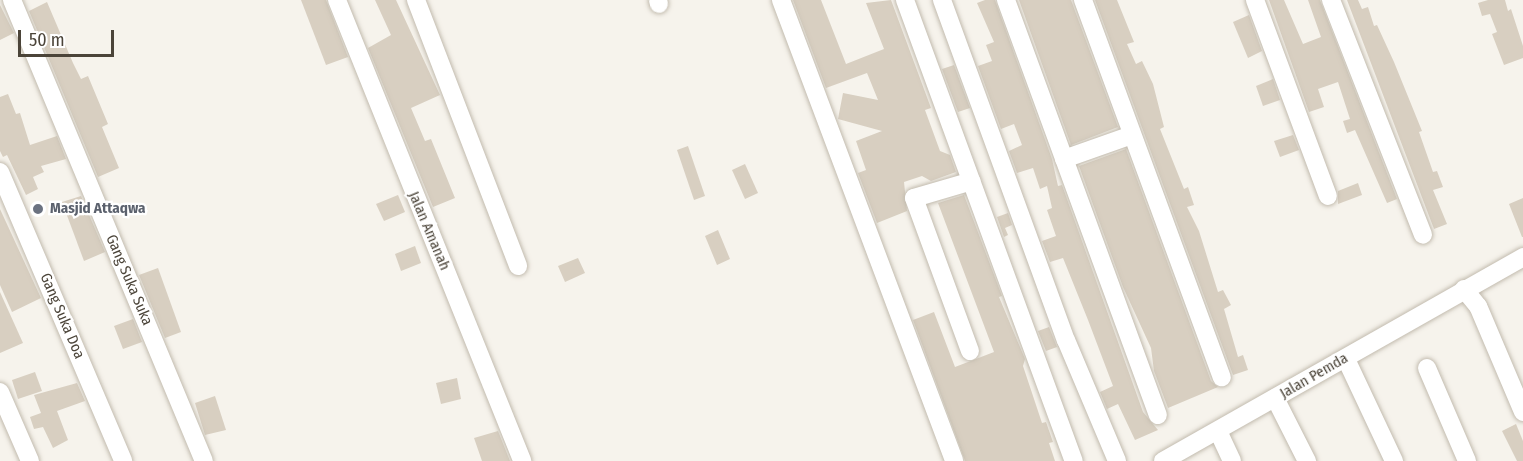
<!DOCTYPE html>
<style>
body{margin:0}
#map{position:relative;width:1523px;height:461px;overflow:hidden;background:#f6f3ec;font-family:"Fira Sans Condensed",sans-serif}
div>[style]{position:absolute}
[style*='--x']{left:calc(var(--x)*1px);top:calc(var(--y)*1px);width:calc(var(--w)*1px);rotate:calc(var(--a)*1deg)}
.building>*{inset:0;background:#d8cfc1}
.roads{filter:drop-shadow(0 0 2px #c2bbae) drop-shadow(0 0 2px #c2bbae)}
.minor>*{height:18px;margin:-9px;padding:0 9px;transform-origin:9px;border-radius:9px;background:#fff}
.dots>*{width:16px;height:16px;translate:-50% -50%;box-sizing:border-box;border:3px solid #fff;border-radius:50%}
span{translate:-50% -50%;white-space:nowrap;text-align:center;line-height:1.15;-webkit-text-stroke:4.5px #fff;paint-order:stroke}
.worship-label{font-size:15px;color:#5b616d;font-weight:700}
.left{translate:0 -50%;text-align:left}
.street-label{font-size:15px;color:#4b4439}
.scale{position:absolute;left:18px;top:30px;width:96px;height:27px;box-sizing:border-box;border:3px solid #4b4439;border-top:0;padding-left:8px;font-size:18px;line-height:21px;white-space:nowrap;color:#4b4439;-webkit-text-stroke:4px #fff;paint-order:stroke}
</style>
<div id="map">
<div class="building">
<i style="clip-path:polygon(301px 0,326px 0,348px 57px,326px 65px)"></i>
<i style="clip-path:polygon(375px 0,396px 0,440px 95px,411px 108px,425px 141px,431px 139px,455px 198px,433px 207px,368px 48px,391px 35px)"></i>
<i style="clip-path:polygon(793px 0,821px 0,846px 64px,884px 49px,866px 3px,891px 0,931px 108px,925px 110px,940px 151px,950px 155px,956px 172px,931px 181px,922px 176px,904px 182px,907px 211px,877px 223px,858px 173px,866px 170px,856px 141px,882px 131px,838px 119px,843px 93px,878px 100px,867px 73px,826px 88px)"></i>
<i style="clip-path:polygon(985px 0,995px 0,1052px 159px,1058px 186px,1062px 185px,1143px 412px,1158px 430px,1135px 440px,1118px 404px,1107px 409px,1100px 392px,1113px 386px,1088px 320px,1063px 258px,1050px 262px,1042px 241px,1056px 236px,1047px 210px,1052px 208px,1047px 186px,1040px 189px,1033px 168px,1017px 173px,1009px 151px,1022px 145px,1014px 124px,1001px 129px,978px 66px,992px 61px,986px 45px,994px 42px,977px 3px)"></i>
<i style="clip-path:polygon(1019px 0,1071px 0,1118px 127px,1071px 145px)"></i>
<i style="clip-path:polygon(1095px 0,1117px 0,1134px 42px,1127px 44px,1136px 64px,1142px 61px,1153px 84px,1164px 127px,1160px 129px,1184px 189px,1188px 187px,1194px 205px,1187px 207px,1199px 231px,1218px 292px,1223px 290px,1231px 305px,1224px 309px,1238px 357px,1243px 355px,1248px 370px,1233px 375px)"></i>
<i style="clip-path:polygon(1269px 0,1284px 0,1303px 44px,1321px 37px,1308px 0,1320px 0,1397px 199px,1387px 203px,1355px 130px,1347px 133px,1343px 121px,1350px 119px,1338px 82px,1318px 89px,1324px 107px,1309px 112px)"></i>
<i style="clip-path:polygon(1347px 0,1358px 0,1362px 9px,1368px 7px,1374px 26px,1377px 25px,1394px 62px,1422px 131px,1419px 132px,1433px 172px,1437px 171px,1443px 187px,1433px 190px,1447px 224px,1434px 229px)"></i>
<i style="clip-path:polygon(1488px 0,1505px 0,1508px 11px,1511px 9px,1523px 46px,1523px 58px,1504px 65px,1492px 34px,1497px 32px,1490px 14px,1482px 16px,1478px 3px)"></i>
<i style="clip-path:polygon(47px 2px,73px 63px,81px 79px,88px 76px,108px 124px,102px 127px,119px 168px,98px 177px,29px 11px)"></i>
<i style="clip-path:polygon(0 5px,14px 33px,0 40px)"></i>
<i style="clip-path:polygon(1249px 15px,1262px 51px,1248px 58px,1233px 22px)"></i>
<i style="clip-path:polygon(954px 65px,970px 108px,958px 112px,942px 69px)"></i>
<i style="clip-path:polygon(1273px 79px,1280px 100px,1263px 106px,1256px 86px)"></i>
<i style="clip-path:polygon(8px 94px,16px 114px,20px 113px,30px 145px,57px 136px,66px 159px,41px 166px,44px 172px,33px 177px,38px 189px,26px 195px,7px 155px,3px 157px,0 151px,0 97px)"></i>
<i style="clip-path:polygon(1293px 135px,1299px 150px,1280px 157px,1274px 141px)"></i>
<i style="clip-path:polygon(688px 146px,705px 196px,694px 200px,677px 150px)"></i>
<i style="clip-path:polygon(1126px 149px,1211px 381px,1218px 387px,1168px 408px,1154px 371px,1151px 348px,1123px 287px,1079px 166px)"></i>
<i style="clip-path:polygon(745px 164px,758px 193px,745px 199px,732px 170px)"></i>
<i style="clip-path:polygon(1358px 183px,1362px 195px,1338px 204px,1338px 191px)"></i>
<i style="clip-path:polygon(398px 195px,405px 212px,384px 221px,376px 204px)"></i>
<i style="clip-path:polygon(964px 195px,1002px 296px,999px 297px,1025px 359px,1023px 366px,1042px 423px,1046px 422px,1053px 442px,1049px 443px,1055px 461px,965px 461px,913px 320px,934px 312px,955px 367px,994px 352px,938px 203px)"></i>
<i style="clip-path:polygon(81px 196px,105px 252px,84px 261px,62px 202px)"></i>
<i style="clip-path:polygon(1523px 198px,1523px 237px,1522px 237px,1509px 204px)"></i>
<i style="clip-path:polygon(0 209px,41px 298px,12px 312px,0 285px)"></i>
<i style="clip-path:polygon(1008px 213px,1012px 225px,1005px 228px,1008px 235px,1004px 237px,997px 217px)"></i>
<i style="clip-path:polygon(718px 230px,730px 259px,717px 265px,705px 236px)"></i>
<i style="clip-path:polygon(415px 246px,421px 263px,401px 271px,395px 254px)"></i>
<i style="clip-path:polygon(578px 258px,585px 273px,565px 282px,558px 266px)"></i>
<i style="clip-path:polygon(158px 268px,181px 332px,165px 338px,139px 275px)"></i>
<i style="clip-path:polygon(0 292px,23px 343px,0 353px)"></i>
<i style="clip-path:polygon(133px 319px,142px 342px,123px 349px,114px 326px)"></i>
<i style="clip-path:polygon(1049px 327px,1057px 347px,1046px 351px,1038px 331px)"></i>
<i style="clip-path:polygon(35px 372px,42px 391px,18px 399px,12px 380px)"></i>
<i style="clip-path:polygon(457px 378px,461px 399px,441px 404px,436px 383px)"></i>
<i style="clip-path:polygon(77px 383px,85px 401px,57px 411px,68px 440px,53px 448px,43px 427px,34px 429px,30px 417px,41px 413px,34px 395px)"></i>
<i style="clip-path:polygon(215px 396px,226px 430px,205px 435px,195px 403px)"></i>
<i style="clip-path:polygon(1516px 424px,1523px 441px,1523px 461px,1517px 461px,1502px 431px)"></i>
<i style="clip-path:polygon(498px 431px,510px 461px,482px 461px,474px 438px)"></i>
</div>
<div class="roads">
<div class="minor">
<i style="--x:12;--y:0;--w:499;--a:67.4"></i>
<i style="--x:337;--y:0;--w:497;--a:68.1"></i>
<i style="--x:416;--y:0;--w:285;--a:69"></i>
<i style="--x:658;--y:0;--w:4;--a:76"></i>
<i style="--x:781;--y:0;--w:492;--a:69.4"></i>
<i style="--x:905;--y:0;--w:491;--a:69.9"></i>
<i style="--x:942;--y:0;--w:362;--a:70"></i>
<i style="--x:1066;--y:340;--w:131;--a:67.1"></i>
<i style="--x:1006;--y:0;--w:442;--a:69.9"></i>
<i style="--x:1083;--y:0;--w:402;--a:69.8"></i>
<i style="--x:1255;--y:0;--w:209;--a:69.6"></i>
<i style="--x:1331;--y:0;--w:252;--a:68.6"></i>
<i style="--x:1064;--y:159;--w:72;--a:-19.4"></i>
<i style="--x:0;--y:172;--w:314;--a:66.9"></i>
<i style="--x:1464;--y:289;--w:22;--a:51"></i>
<i style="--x:1478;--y:306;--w:115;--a:67"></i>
<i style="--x:970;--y:351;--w:163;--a:-110.1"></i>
<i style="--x:914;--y:198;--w:60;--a:-16.3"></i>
<i style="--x:1346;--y:359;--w:113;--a:64.8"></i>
<i style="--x:1427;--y:368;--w:101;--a:66.7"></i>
<i style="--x:0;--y:392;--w:75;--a:66.5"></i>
<i style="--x:1275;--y:398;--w:71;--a:63.1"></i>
<i style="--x:1218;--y:431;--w:33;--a:65"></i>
<i style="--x:1163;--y:461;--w:414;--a:-29.5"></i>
</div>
</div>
<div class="dots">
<i style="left:38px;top:209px;background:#6b7280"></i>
</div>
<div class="worship-label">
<span class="left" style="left:50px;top:209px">Masjid Attaqwa</span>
</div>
<div class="street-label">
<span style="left:429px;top:231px;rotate:67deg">Jalan Amanah</span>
<span style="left:129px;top:280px;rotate:67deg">Gang Suka Suka</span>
<span style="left:62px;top:316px;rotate:67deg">Gang Suka Doa</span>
<span style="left:1314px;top:376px;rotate:-30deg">Jalan Pemda</span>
</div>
<div class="scale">50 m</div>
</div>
